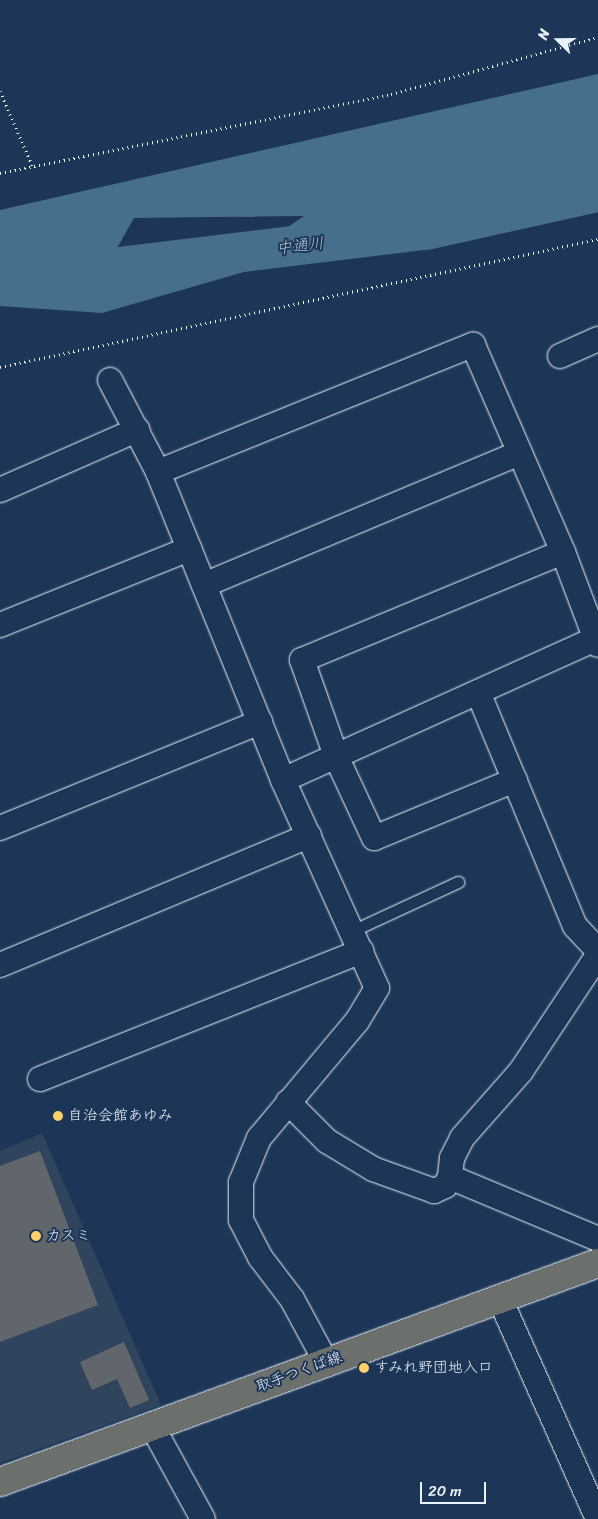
<!DOCTYPE html>
<meta charset="utf-8">
<style>
body{margin:0}
#map{position:relative;width:598px;height:1519px;overflow:hidden;background:#1d3557;font-family:Sriracha,"Klee One",sans-serif}
div>[style]{position:absolute}
[style*='--x']{left:calc(var(--x)*1px);top:calc(var(--y)*1px);width:calc(var(--w)*1px);rotate:calc(var(--a)*1deg)}
.built>*{inset:0;background:#31445d}
.water>*{inset:0;background:#466f8d}
.river>*{height:40px;margin:-20px;padding:0 20px;transform-origin:20px;border-radius:20px;background:#466f8d}
.building>*{inset:0;background:#61666c}
.path>*{height:3px;margin-top:-1.5px;transform-origin:0;background:repeating-linear-gradient(90deg,#e8f1f8 0 1px,transparent 0 5px)}
.roads{filter:drop-shadow(0 0 1px #e8f1f8) drop-shadow(0 0 1px #e8f1f8)}
.lane>*{height:11px;margin:-5.5px;padding:0 5.5px;transform-origin:5.5px;border-radius:5.5px;background:#1d3557}
.street>*{height:24px;margin:-12px;padding:0 12px;transform-origin:12px;border-radius:12px;background:#1d3557}
.primary>*{height:28px;margin:-14px;padding:0 14px;transform-origin:14px;border-radius:14px;background:#6b706d}
.dots>*{width:14px;height:14px;translate:-50% -50%;box-sizing:border-box;border:2px solid #1d3557;border-radius:50%}
span{translate:-50% -50%;white-space:nowrap;text-align:center;line-height:1.15;-webkit-text-stroke:4px #1d3557;paint-order:stroke}
.poi-label{font-size:15px;color:#e8f1f8}
.left{translate:0 -50%;text-align:left}
.street-label{font-size:15px;color:#e8f1f8}
.water-label{font-size:16px;color:#afc4d3;font-style:italic}
.north{position:absolute;left:533px;top:15px;width:50px;height:50px;-webkit-text-stroke:4px #1d3557;paint-order:stroke;rotate:292deg;font-size:14px;font-weight:700;line-height:20px;text-align:center;color:#e8f1f8}
.north::after{content:'';display:block;margin:auto;width:18px;height:22px;background:#e8f1f8;clip-path:polygon(50% 0,100% 100%,50% 72%,0 100%)}
.scale{position:absolute;left:420px;top:1482px;width:66px;height:22px;box-sizing:border-box;border:2px solid #e8f1f8;border-top:0;padding-left:6px;font-size:15px;line-height:18px;white-space:nowrap;color:#e8f1f8;-webkit-text-stroke:4px #1d3557;paint-order:stroke}
</style>
<div id="map">
<div class="built">
<i style="clip-path:polygon(42px 1133px,161px 1405px,0 1463px,0 1151px)"></i>
</div>
<div class="water">
<i style="clip-path:polygon(evenodd,598px 74px,598px 189px,499px 198px,102px 313px,0 306px,0 210px,598px 74px,304px 216px,225px 270px,116px 250px,134px 218px,304px 216px)"></i>
</div>
<div class="river">
<i style="--x:118;--y:267;--w:310;--a:-6.9"></i>
<i style="--x:426;--y:230;--w:176;--a:-12.5"></i>
</div>
<div class="building">
<i style="clip-path:polygon(40px 1151px,98px 1305px,0 1342px,0 1166px)"></i>
<i style="clip-path:polygon(124px 1342px,149px 1400px,130px 1408px,117px 1379px,92px 1390px,80px 1362px)"></i>
</div>
<div class="path">
<i style="--x:0;--y:91;--w:81;--a:66.6"></i>
<i style="--x:0;--y:173;--w:399;--a:-11.4"></i>
<i style="--x:391;--y:94;--w:215;--a:-15.4"></i>
<i style="--x:0;--y:367;--w:612;--a:-12.08"></i>
</div>
<div class="roads">
<div class="lane">
<i style="--x:352;--y:931;--w:117;--a:-24.8"></i>
</div>
<div class="street">
<i style="--x:560;--y:356;--w:42;--a:-24.1"></i>
<i style="--x:110;--y:380;--w:104;--a:62.4"></i>
<i style="--x:158;--y:472;--w:332;--a:67.9"></i>
<i style="--x:283;--y:780;--w:228;--a:65.7"></i>
<i style="--x:377;--y:988;--w:39;--a:121"></i>
<i style="--x:357;--y:1021;--w:153;--a:129.9"></i>
<i style="--x:259;--y:1138;--w:48;--a:112.2"></i>
<i style="--x:241;--y:1182;--w:38;--a:90"></i>
<i style="--x:241;--y:1220;--w:42;--a:62.8"></i>
<i style="--x:260;--y:1257;--w:53;--a:52.7"></i>
<i style="--x:292;--y:1299;--w:72;--a:61.6"></i>
<i style="--x:158;--y:472;--w:340;--a:-22"></i>
<i style="--x:473;--y:345;--w:226;--a:66.5"></i>
<i style="--x:563;--y:552;--w:99;--a:69.4"></i>
<i style="--x:0;--y:490;--w:150;--a:-23.7"></i>
<i style="--x:204;--y:585;--w:342;--a:-22.7"></i>
<i style="--x:0;--y:625;--w:204;--a:-21.9"></i>
<i style="--x:478;--y:692;--w:253;--a:67.5"></i>
<i style="--x:575;--y:926;--w:34;--a:47"></i>
<i style="--x:283;--y:780;--w:342;--a:-24.3"></i>
<i style="--x:515;--y:780;--w:152;--a:157.6"></i>
<i style="--x:374;--y:838;--w:90;--a:-114.9"></i>
<i style="--x:336;--y:756;--w:102;--a:-109.5"></i>
<i style="--x:302;--y:660;--w:282;--a:-22.5"></i>
<i style="--x:0;--y:828;--w:281;--a:-22.2"></i>
<i style="--x:0;--y:965;--w:335;--a:-22.7"></i>
<i style="--x:40;--y:1079;--w:346;--a:-21.7"></i>
<i style="--x:288;--y:1102;--w:55;--a:45"></i>
<i style="--x:327;--y:1141;--w:54;--a:31.3"></i>
<i style="--x:373;--y:1169;--w:65;--a:19.8"></i>
<i style="--x:434;--y:1191;--w:12;--a:-24"></i>
<i style="--x:445;--y:1186;--w:10;--a:-61"></i>
<i style="--x:450;--y:1177;--w:19;--a:-84"></i>
<i style="--x:452;--y:1158;--w:22;--a:-63"></i>
<i style="--x:462;--y:1138;--w:89;--a:-48.6"></i>
<i style="--x:521;--y:1071;--w:139;--a:-56.4"></i>
<i style="--x:450;--y:1177;--w:160;--a:22.7"></i>
<i style="--x:500;--y:1299;--w:241;--a:66"></i>
<i style="--x:152;--y:1426;--w:106;--a:61.3"></i>
</div>
<div class="primary">
<i style="--x:0;--y:1482;--w:637;--a:-20.11"></i>
</div>
</div>
<div class="dots">
<i style="left:58px;top:1116px;background:#ffd166"></i>
<i style="left:36px;top:1236px;background:#ffd166"></i>
<i style="left:364px;top:1368px;background:#ffd166"></i>
</div>
<div class="poi-label">
<span class="left" style="left:68px;top:1116px">自治会館あゆみ</span>
<span class="left" style="left:46px;top:1236px">カスミ</span>
<span class="left" style="left:374px;top:1368px">すみれ野団地入口</span>
</div>
<div class="street-label">
<span style="left:299px;top:1372px;rotate:-20deg">取手つくば線</span>
</div>
<div class="water-label">
<span style="left:300px;top:246px;rotate:-7deg">中通川</span>
</div>
<div class="north">N</div>
<div class="scale">20 m</div>
</div>
